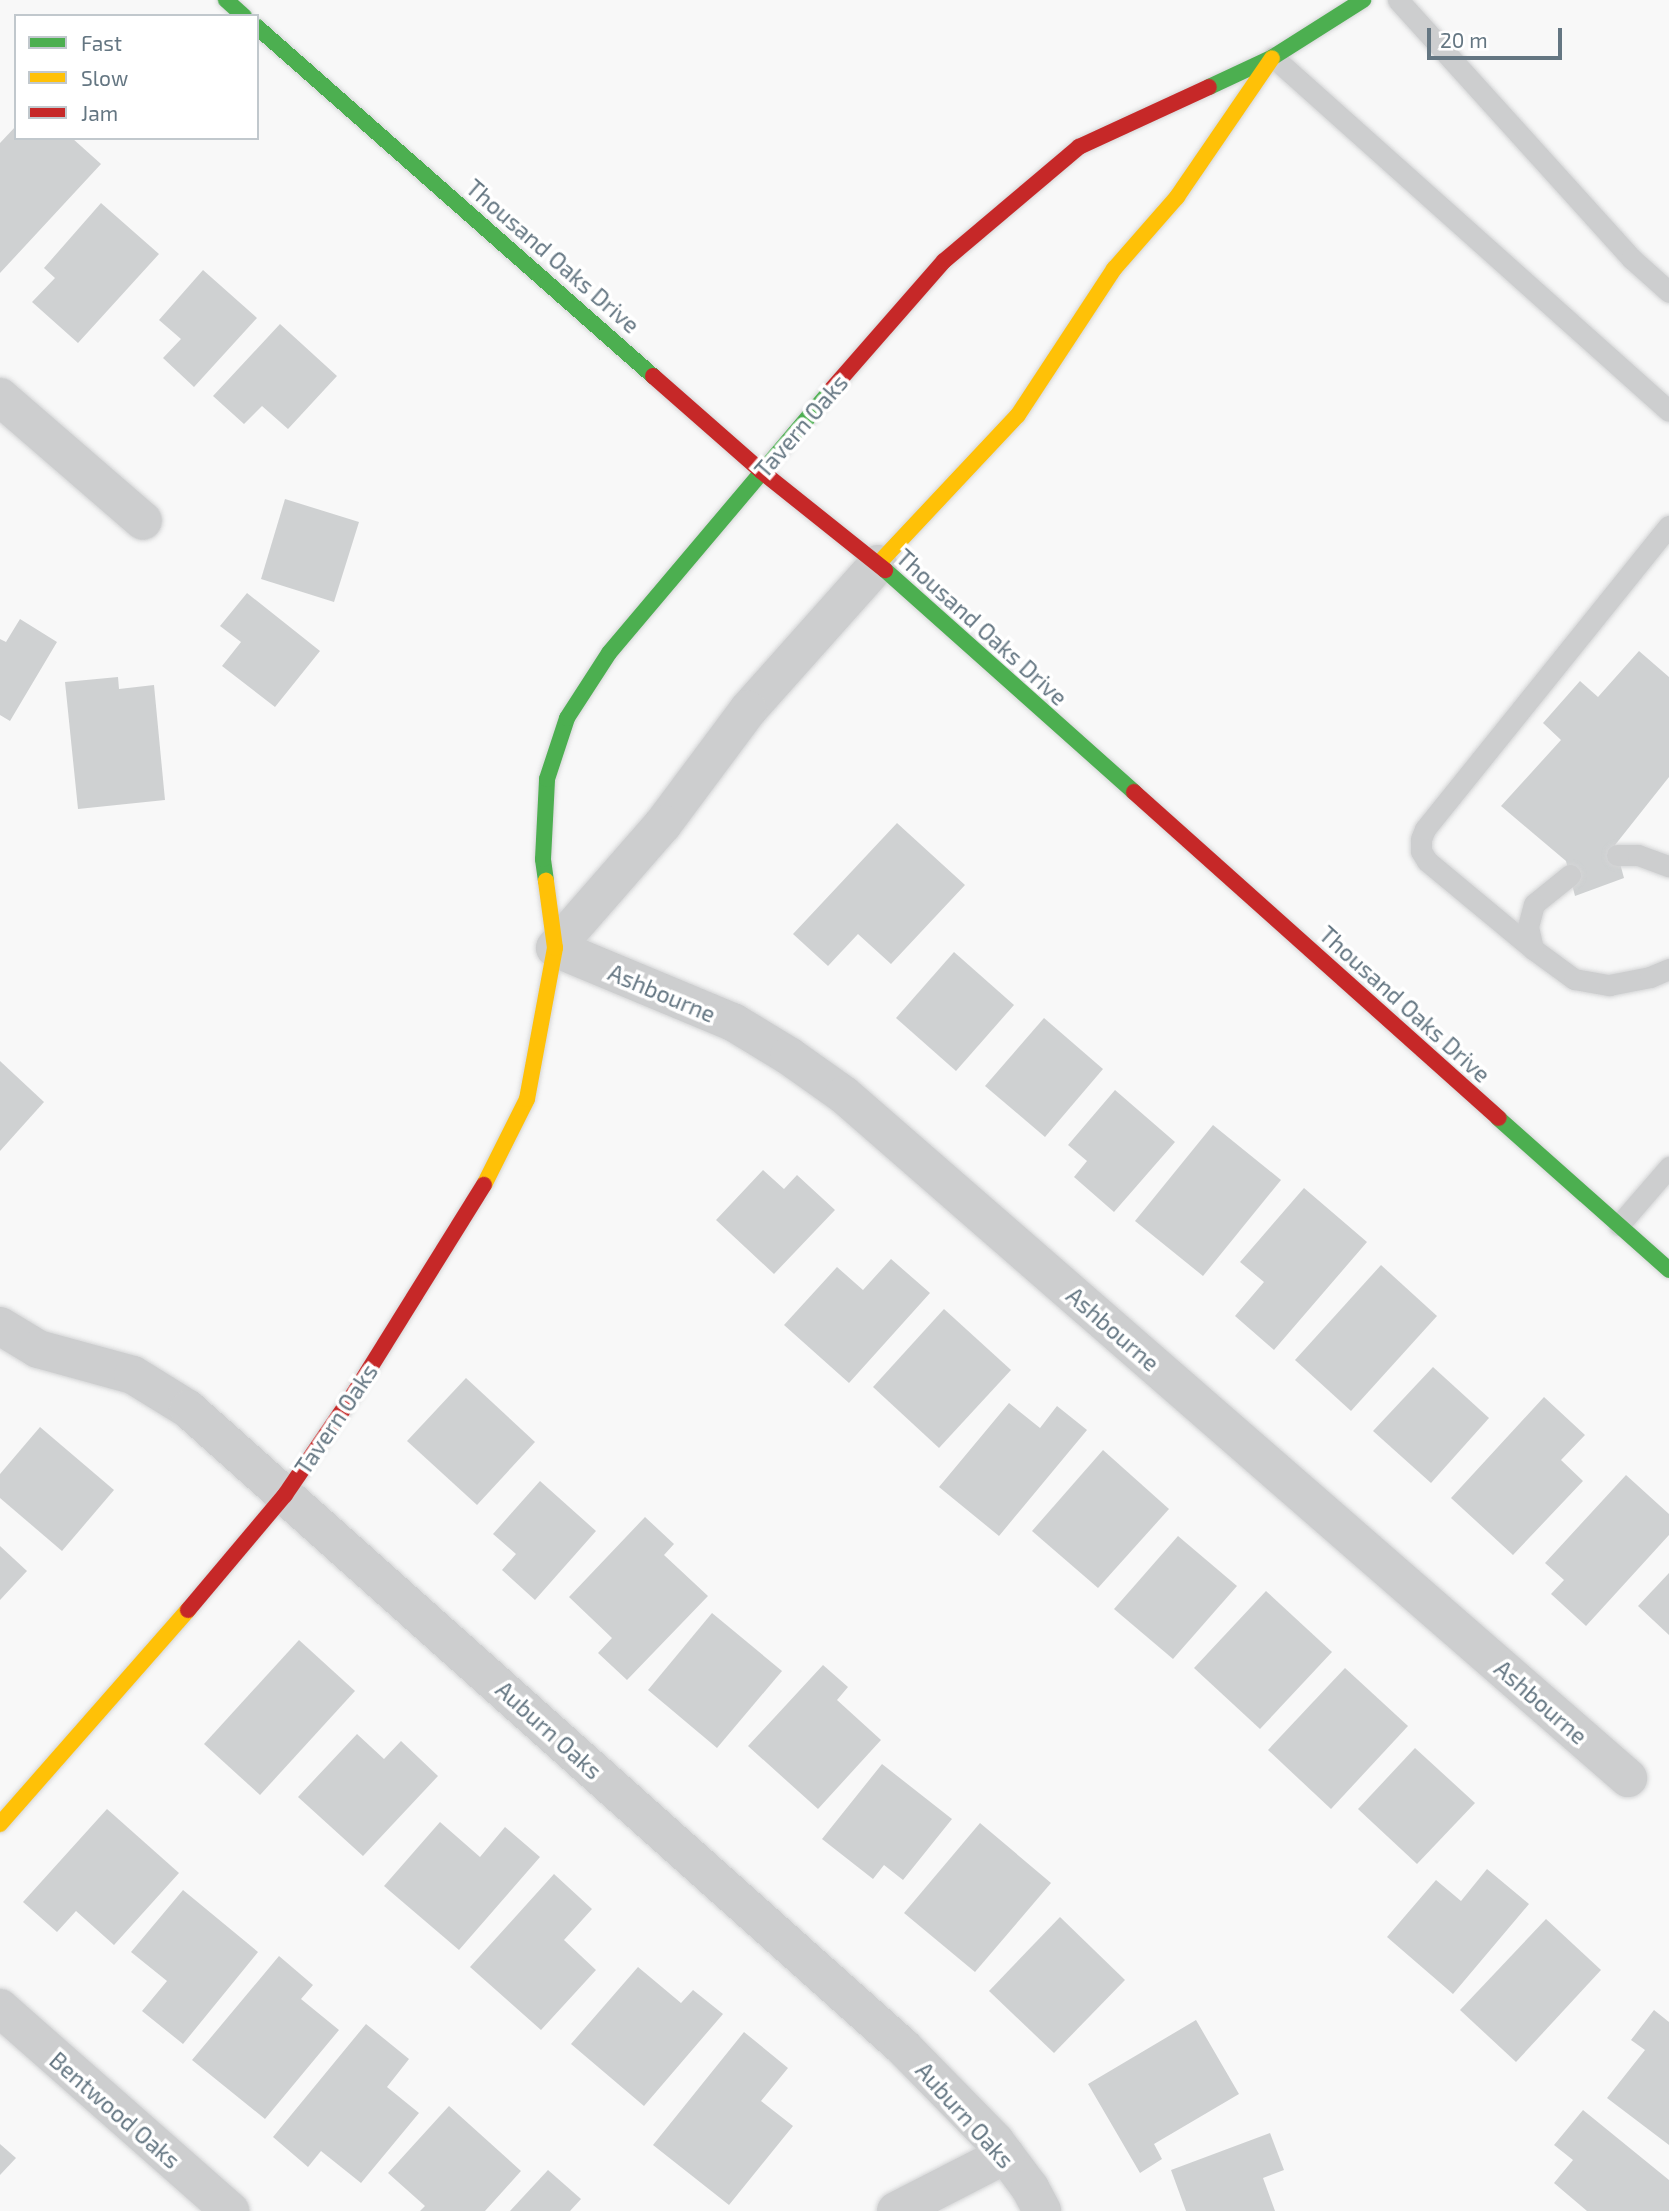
<!DOCTYPE html>
<style>
body{margin:0}
#map{position:relative;width:1669px;height:2211px;overflow:hidden;background:#f8f8f8;font-family:"Exo 2",sans-serif}
div>[style]{position:absolute}
[style*='--x']{left:calc(var(--x)*1px);top:calc(var(--y)*1px);width:calc(var(--w)*1px);rotate:calc(var(--a)*1deg)}
.building>*{inset:0;background:#cfd1d2}
.roads{filter:drop-shadow(0 0 2px #d4d5d6) drop-shadow(0 0 2px #d4d5d6)}
.lane>*{height:21px;margin:-10.5px;padding:0 10.5px;transform-origin:10.5px;border-radius:10.5px;background:#cdcecf}
.street>*{height:38px;margin:-19px;padding:0 19px;transform-origin:19px;border-radius:19px;background:#cdcecf}
.fast>*{height:16px;margin:-8px;padding:0 8px;transform-origin:8px;border-radius:8px;background:#4caf50}
.slow>*{height:16px;margin:-8px;padding:0 8px;transform-origin:8px;border-radius:8px;background:#ffc107}
.jam>*{height:16px;margin:-8px;padding:0 8px;transform-origin:8px;border-radius:8px;background:#c62828}
span{translate:-50% -50%;white-space:nowrap;text-align:center;line-height:1.15;-webkit-text-stroke:7px #fff;paint-order:stroke}
.street-label{font-size:23px;color:#647682}
.legend{position:absolute;left:14px;top:14px;width:245px;height:126px;box-sizing:border-box;background:#fff;border:2px solid #c1c8cd;margin:0;padding:9px 12px;list-style:none;font-size:21px;color:#647682}
.legend li{display:flex;align-items:center;gap:14px;height:35px}
.legend b{width:35px;border:2px solid #c1c8cd}
.scale{position:absolute;left:1427px;top:28px;width:135px;height:32px;box-sizing:border-box;border:4px solid #647682;border-top:0;padding-left:9px;font-size:21px;line-height:24px;white-space:nowrap;color:#647682;-webkit-text-stroke:5px #fff;paint-order:stroke}
</style>
<div id="map">
<div class="building">
<i style="clip-path:polygon(16px 126px,16px 138px,72px 138px,101px 164px,0 273px,0 143px)"></i>
<i style="clip-path:polygon(101px 203px,159px 254px,78px 343px,32px 302px,55px 278px,44px 268px)"></i>
<i style="clip-path:polygon(203px 270px,257px 318px,194px 387px,163px 358px,181px 339px,159px 320px)"></i>
<i style="clip-path:polygon(280px 324px,337px 376px,288px 429px,262px 406px,244px 424px,213px 396px)"></i>
<i style="clip-path:polygon(285px 499px,359px 522px,334px 602px,261px 579px)"></i>
<i style="clip-path:polygon(247px 593px,320px 651px,275px 707px,222px 666px,241px 642px,220px 626px)"></i>
<i style="clip-path:polygon(20px 619px,57px 642px,10px 721px,0 715px,0 639px,6px 642px)"></i>
<i style="clip-path:polygon(1639px 651px,1669px 677px,1669px 777px,1615px 845px,1624px 878px,1575px 896px,1566px 861px,1501px 806px,1561px 740px,1543px 723px,1580px 681px,1598px 697px)"></i>
<i style="clip-path:polygon(118px 677px,119px 689px,154px 685px,165px 800px,78px 809px,65px 682px)"></i>
<i style="clip-path:polygon(897px 823px,965px 885px,891px 964px,858px 934px,828px 966px,793px 934px)"></i>
<i style="clip-path:polygon(954px 952px,1014px 1005px,956px 1071px,896px 1018px)"></i>
<i style="clip-path:polygon(1044px 1018px,1103px 1069px,1045px 1137px,985px 1086px)"></i>
<i style="clip-path:polygon(0 1061px,44px 1102px,0 1151px)"></i>
<i style="clip-path:polygon(1115px 1090px,1175px 1142px,1114px 1212px,1074px 1177px,1087px 1161px,1068px 1145px)"></i>
<i style="clip-path:polygon(1213px 1125px,1281px 1180px,1203px 1276px,1135px 1221px)"></i>
<i style="clip-path:polygon(763px 1170px,784px 1189px,797px 1175px,835px 1210px,774px 1274px,716px 1220px)"></i>
<i style="clip-path:polygon(1304px 1188px,1367px 1242px,1274px 1350px,1235px 1316px,1264px 1282px,1240px 1262px)"></i>
<i style="clip-path:polygon(891px 1259px,930px 1293px,849px 1383px,784px 1325px,837px 1267px,863px 1290px)"></i>
<i style="clip-path:polygon(1381px 1265px,1437px 1316px,1351px 1411px,1295px 1360px)"></i>
<i style="clip-path:polygon(944px 1309px,1011px 1370px,939px 1448px,873px 1387px)"></i>
<i style="clip-path:polygon(1433px 1367px,1489px 1418px,1431px 1483px,1373px 1431px)"></i>
<i style="clip-path:polygon(466px 1378px,535px 1442px,477px 1505px,407px 1441px)"></i>
<i style="clip-path:polygon(1544px 1397px,1585px 1435px,1561px 1460px,1583px 1481px,1513px 1555px,1451px 1498px)"></i>
<i style="clip-path:polygon(1009px 1403px,1040px 1428px,1057px 1406px,1087px 1430px,999px 1536px,939px 1487px)"></i>
<i style="clip-path:polygon(40px 1427px,114px 1490px,62px 1551px,0 1498px,0 1474px)"></i>
<i style="clip-path:polygon(1103px 1450px,1169px 1509px,1098px 1588px,1032px 1531px)"></i>
<i style="clip-path:polygon(1626px 1475px,1669px 1514px,1669px 1535px,1586px 1626px,1551px 1594px,1564px 1580px,1545px 1563px)"></i>
<i style="clip-path:polygon(540px 1481px,596px 1531px,535px 1600px,502px 1570px,516px 1554px,493px 1534px)"></i>
<i style="clip-path:polygon(645px 1517px,674px 1544px,664px 1555px,708px 1596px,627px 1680px,598px 1653px,612px 1638px,569px 1597px)"></i>
<i style="clip-path:polygon(1178px 1536px,1237px 1586px,1173px 1659px,1114px 1609px)"></i>
<i style="clip-path:polygon(0 1546px,27px 1571px,0 1600px)"></i>
<i style="clip-path:polygon(1669px 1573px,1669px 1635px,1638px 1606px)"></i>
<i style="clip-path:polygon(1266px 1591px,1332px 1652px,1260px 1729px,1194px 1668px)"></i>
<i style="clip-path:polygon(712px 1613px,782px 1671px,717px 1748px,648px 1690px)"></i>
<i style="clip-path:polygon(299px 1640px,355px 1691px,260px 1795px,204px 1744px)"></i>
<i style="clip-path:polygon(823px 1665px,848px 1687px,837px 1700px,881px 1740px,818px 1809px,748px 1746px)"></i>
<i style="clip-path:polygon(1345px 1668px,1408px 1726px,1331px 1809px,1268px 1750px)"></i>
<i style="clip-path:polygon(357px 1734px,384px 1759px,401px 1741px,438px 1776px,363px 1856px,298px 1797px)"></i>
<i style="clip-path:polygon(1415px 1748px,1475px 1803px,1417px 1864px,1358px 1809px)"></i>
<i style="clip-path:polygon(882px 1764px,952px 1819px,903px 1880px,884px 1865px,873px 1879px,822px 1839px)"></i>
<i style="clip-path:polygon(107px 1809px,179px 1873px,114px 1945px,76px 1911px,57px 1932px,23px 1902px)"></i>
<i style="clip-path:polygon(440px 1822px,480px 1857px,505px 1827px,540px 1857px,459px 1950px,384px 1886px)"></i>
<i style="clip-path:polygon(980px 1823px,1051px 1883px,975px 1972px,904px 1913px)"></i>
<i style="clip-path:polygon(1487px 1869px,1529px 1904px,1453px 1994px,1387px 1937px,1436px 1880px,1461px 1901px)"></i>
<i style="clip-path:polygon(554px 1874px,592px 1909px,564px 1940px,596px 1970px,541px 2030px,470px 1967px)"></i>
<i style="clip-path:polygon(183px 1890px,258px 1952px,183px 2044px,142px 2011px,167px 1981px,131px 1952px)"></i>
<i style="clip-path:polygon(1060px 1917px,1125px 1980px,1054px 2053px,989px 1991px)"></i>
<i style="clip-path:polygon(1546px 1919px,1601px 1970px,1516px 2062px,1460px 2010px)"></i>
<i style="clip-path:polygon(279px 1956px,313px 1985px,301px 1999px,339px 2030px,265px 2119px,192px 2060px)"></i>
<i style="clip-path:polygon(638px 1967px,681px 2003px,693px 1990px,723px 2014px,644px 2106px,571px 2044px)"></i>
<i style="clip-path:polygon(1654px 2010px,1669px 2022px,1669px 2145px,1607px 2098px,1645px 2050px,1631px 2040px)"></i>
<i style="clip-path:polygon(1196px 2020px,1239px 2094px,1154px 2144px,1162px 2159px,1140px 2173px,1088px 2084px)"></i>
<i style="clip-path:polygon(366px 2024px,409px 2059px,387px 2087px,419px 2113px,361px 2183px,321px 2151px,308px 2167px,273px 2137px)"></i>
<i style="clip-path:polygon(744px 2032px,788px 2068px,761px 2101px,793px 2126px,729px 2205px,653px 2145px)"></i>
<i style="clip-path:polygon(449px 2106px,521px 2171px,485px 2211px,420px 2211px,425px 2206px,388px 2173px)"></i>
<i style="clip-path:polygon(1583px 2110px,1669px 2180px,1669px 2211px,1587px 2211px,1554px 2183px,1573px 2160px,1554px 2145px)"></i>
<i style="clip-path:polygon(1270px 2133px,1284px 2170px,1263px 2178px,1275px 2211px,1186px 2211px,1171px 2170px)"></i>
<i style="clip-path:polygon(0 2144px,16px 2158px,0 2175px)"></i>
<i style="clip-path:polygon(548px 2170px,581px 2199px,570px 2211px,510px 2211px)"></i>
</div>
<div class="roads">
<div class="lane">
<i style="--x:1398;--y:0;--w:348;--a:47.9"></i>
<i style="--x:1631;--y:258;--w:51;--a:41.8"></i>
<i style="--x:1273;--y:57;--w:531;--a:41.79"></i>
<i style="--x:1617;--y:855;--w:21;--a:0"></i>
<i style="--x:1638;--y:855;--w:33;--a:20"></i>
<i style="--x:1570;--y:875;--w:46;--a:141.1"></i>
<i style="--x:1534;--y:904;--w:24;--a:105"></i>
<i style="--x:1528;--y:927;--w:23;--a:77"></i>
<i style="--x:1533;--y:949;--w:51;--a:36.2"></i>
<i style="--x:1574;--y:979;--w:36;--a:10"></i>
<i style="--x:1609;--y:985;--w:42;--a:-11"></i>
<i style="--x:1650;--y:977;--w:21;--a:-23"></i>
<i style="--x:1533;--y:949;--w:138;--a:-140.3"></i>
<i style="--x:1427;--y:861;--w:12;--a:-121"></i>
<i style="--x:1421;--y:851;--w:12;--a:-90"></i>
<i style="--x:1421;--y:839;--w:11;--a:-68"></i>
<i style="--x:1425;--y:829;--w:389;--a:-51.2"></i>
<i style="--x:1619;--y:1225;--w:77;--a:-49.2"></i>
</div>
<div class="street">
<i style="--x:0;--y:397;--w:189;--a:40.9"></i>
<i style="--x:878;--y:564;--w:195;--a:131.7"></i>
<i style="--x:748;--y:710;--w:142;--a:126.7"></i>
<i style="--x:663;--y:824;--w:164;--a:131.1"></i>
<i style="--x:555;--y:948;--w:193;--a:22.6"></i>
<i style="--x:733;--y:1022;--w:66;--a:31.3"></i>
<i style="--x:789;--y:1056;--w:67;--a:35.3"></i>
<i style="--x:844;--y:1095;--w:1040;--a:41.06"></i>
<i style="--x:0;--y:1326;--w:44;--a:31.2"></i>
<i style="--x:38;--y:1349;--w:98;--a:15.3"></i>
<i style="--x:133;--y:1375;--w:65;--a:31.7"></i>
<i style="--x:188;--y:1409;--w:958;--a:41.74"></i>
<i style="--x:903;--y:2047;--w:132;--a:45.6"></i>
<i style="--x:995;--y:2141;--w:59;--a:53.3"></i>
<i style="--x:1030;--y:2188;--w:26;--a:62"></i>
<i style="--x:0;--y:2008;--w:307;--a:41.4"></i>
<i style="--x:896;--y:2211;--w:123;--a:-27.2"></i>
</div>
<div class="fast">
<i style="--x:226;--y:0;--w:24;--a:42"></i>
<i style="--x:257;--y:27;--w:528;--a:41.39"></i>
<i style="--x:1209;--y:87;--w:71;--a:-25.1"></i>
<i style="--x:1273;--y:57;--w:107;--a:-32.3"></i>
<i style="--x:885;--y:570;--w:334;--a:41.7"></i>
<i style="--x:546;--y:881;--w:22;--a:-98"></i>
<i style="--x:543;--y:859;--w:80;--a:-87.1"></i>
<i style="--x:547;--y:779;--w:64;--a:-71.8"></i>
<i style="--x:567;--y:718;--w:77;--a:-57.1"></i>
<i style="--x:609;--y:653;--w:344;--a:-49.8"></i>
<i style="--x:1498;--y:1118;--w:229;--a:41.6"></i>
</div>
<div class="slow">
<i style="--x:878;--y:564;--w:204;--a:-46.8"></i>
<i style="--x:1018;--y:415;--w:175;--a:-56.7"></i>
<i style="--x:1114;--y:269;--w:96;--a:-48.8"></i>
<i style="--x:1177;--y:197;--w:168;--a:-55.6"></i>
<i style="--x:484;--y:1185;--w:96;--a:-63.4"></i>
<i style="--x:527;--y:1099;--w:154;--a:-79.5"></i>
<i style="--x:555;--y:948;--w:68;--a:-97.7"></i>
<i style="--x:0;--y:1824;--w:285;--a:-48.7"></i>
</div>
<div class="jam">
<i style="--x:653;--y:376;--w:144;--a:41.3"></i>
<i style="--x:761;--y:471;--w:159;--a:38.6"></i>
<i style="--x:831;--y:390;--w:171;--a:-48.8"></i>
<i style="--x:944;--y:261;--w:177;--a:-40.2"></i>
<i style="--x:1079;--y:147;--w:143;--a:-24.8"></i>
<i style="--x:1134;--y:792;--w:489;--a:41.8"></i>
<i style="--x:188;--y:1610;--w:150;--a:-49.9"></i>
<i style="--x:285;--y:1495;--w:125;--a:-55.8"></i>
<i style="--x:355;--y:1392;--w:244;--a:-58.1"></i>
</div>
</div>
<div class="street-label">
<span style="left:553px;top:256px;rotate:41deg">Thousand Oaks Drive</span>
<span style="left:801px;top:426px;rotate:-49deg">Tavern Oaks</span>
<span style="left:982px;top:627px;rotate:42deg">Thousand Oaks Drive</span>
<span style="left:662px;top:993px;rotate:23deg">Ashbourne</span>
<span style="left:1405px;top:1004px;rotate:42deg">Thousand Oaks Drive</span>
<span style="left:1113px;top:1329px;rotate:41deg">Ashbourne</span>
<span style="left:336px;top:1419px;rotate:-56deg">Tavern Oaks</span>
<span style="left:1541px;top:1702px;rotate:41deg">Ashbourne</span>
<span style="left:549px;top:1730px;rotate:42deg">Auburn Oaks</span>
<span style="left:115px;top:2110px;rotate:41deg">Bentwood Oaks</span>
<span style="left:965px;top:2115px;rotate:48deg">Auburn Oaks</span>
</div>
<ul class="legend">
<li><b style="height:9px;background:#4caf50"></b>Fast</li>
<li><b style="height:9px;background:#ffc107"></b>Slow</li>
<li><b style="height:9px;background:#c62828"></b>Jam</li>
</ul>
<div class="scale">20 m</div>
</div>
